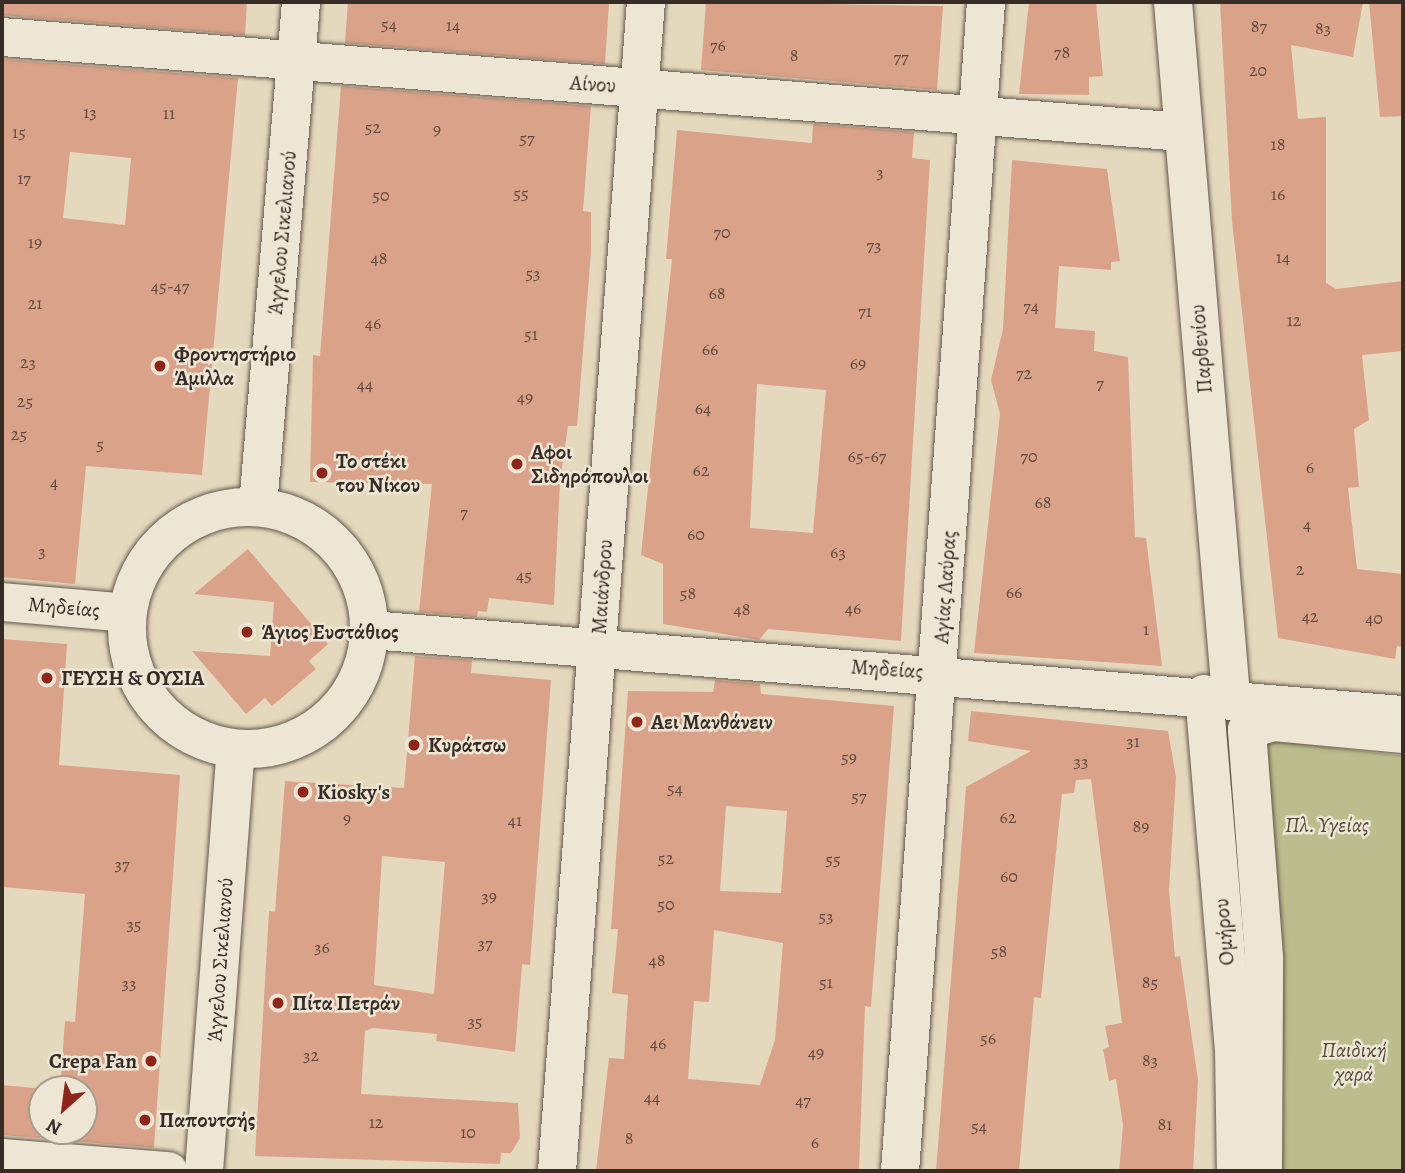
<!DOCTYPE html>
<meta charset="utf-8">
<style>
body{margin:0}
#map{position:relative;width:1405px;height:1173px;overflow:hidden;background:#e5d9bd;font-family:Alegreya,serif}
div>[style]{position:absolute}
[style*='--x']{left:calc(var(--x)*1px);top:calc(var(--y)*1px);width:calc(var(--w)*1px);rotate:calc(var(--a)*1deg)}
.green>*{inset:0;background:#bcbd8c}
.building>*{inset:0;background:#daa389}
.roads{filter:drop-shadow(0 0 2px #63574c) drop-shadow(0 0 2px #63574c)}
.street>*{height:38px;margin:-19px;padding:0 19px;transform-origin:19px;border-radius:19px;background:#eee6d4}
.secondary>*{height:38px;margin:-19px;padding:0 19px;transform-origin:19px;border-radius:19px;background:#eee6d4}
.secondary>.ring{margin:-19px;padding:0;box-sizing:content-box;background:none;border:38px solid #eee6d4;border-radius:50%}
.dots>*{width:19px;height:19px;translate:-50% -50%;box-sizing:border-box;border:4px solid #eee6d4;border-radius:50%}
span{translate:-50% -50%;white-space:nowrap;text-align:center;line-height:1.15;-webkit-text-stroke:5px #eee6d4;paint-order:stroke}
.number-label{font-size:18px;color:#604a3f}
.number-label span{-webkit-text-stroke-width:0}
.street-label{font-size:21px;color:#382c26}
.poi-label{font-size:21px;color:#382c26;font-weight:700}
.left{translate:0 -50%;text-align:left}
.right{translate:-100% -50%;text-align:right}
.park-label{font-size:21px;color:#52493a;font-style:italic}
.frame{position:absolute;inset:0;border:4px solid #382c26;pointer-events:none}
.north{position:absolute;left:28px;top:1075px;width:70px;height:70px;box-sizing:border-box;background:#eee6d4;border:2px solid #a59c8e;border-radius:50%;rotate:208deg;font-size:19px;font-weight:700;line-height:28px;text-align:center;color:#382c26}
.north::after{content:'';display:block;margin:auto;width:24px;height:32px;background:#8f2418;clip-path:polygon(50% 0,100% 100%,50% 72%,0 100%)}
</style>
<div id="map">
<div class="green">
<i style="clip-path:polygon(1241px 737px,1403px 756px,1403px 1171px,1260px 1171px)"></i>
</div>
<div class="building">
<i style="clip-path:polygon(2px 2px,247px 2px,245px 35px,2px 15px)"></i>
<i style="clip-path:polygon(348px 2px,609px 3px,605px 64px,345px 43px)"></i>
<i style="clip-path:polygon(706px 2px,943px 6px,937px 90px,701px 70px)"></i>
<i style="clip-path:polygon(1029px 2px,1096px 2px,1103px 76px,1089px 77px,1089px 95px,1019px 94px)"></i>
<i style="clip-path:polygon(1220px 2px,1363px 2px,1353px 57px,1291px 45px,1298px 119px,1326px 117px,1326px 283px,1336px 289px,1403px 281px,1403px 351px,1362px 355px,1369px 420px,1354px 429px,1359px 487px,1348px 488px,1357px 569px,1403px 574px,1403px 647px,1397px 646px,1395px 659px,1278px 638px,1232px 221px)"></i>
<i style="clip-path:polygon(1369px 2px,1403px 2px,1403px 116px,1380px 117px)"></i>
<i style="clip-path:polygon(evenodd,2px 59px,238px 78px,202px 475px,86px 466px,75px 584px,2px 577px,2px 59px,70px 152px,131px 158px,125px 225px,63px 218px,70px 152px)"></i>
<i style="clip-path:polygon(341px 86px,591px 106px,583px 211px,591px 212px,591px 252px,577px 426px,568px 426px,560px 481px,554px 605px,489px 598px,487px 612px,478px 611px,477px 617px,419px 612px,432px 484px,310px 482px,313px 355px,320px 356px)"></i>
<i style="clip-path:polygon(evenodd,813px 124px,914px 132px,912px 158px,930px 160px,901px 641px,768px 629px,759px 640px,663px 624px,663px 564px,641px 555px,672px 259px,666px 259px,677px 130px,812px 143px,813px 124px,757px 384px,826px 390px,813px 533px,750px 528px,757px 384px)"></i>
<i style="clip-path:polygon(1012px 160px,1107px 169px,1120px 261px,1111px 262px,1111px 270px,1059px 266px,1055px 328px,1095px 331px,1094px 351px,1128px 357px,1135px 537px,1146px 538px,1162px 666px,974px 653px,1000px 414px,991px 380px,1003px 329px)"></i>
<i style="clip-path:polygon(248px 549px,328px 644px,309px 661px,316px 669px,272px 706px,265px 698px,246px 714px,192px 651px,270px 656px,274px 602px,194px 594px)"></i>
<i style="clip-path:polygon(2px 639px,67px 644px,59px 765px,180px 775px,154px 1148px,2px 1135px,2px 1085px,44px 1089px,42px 1131px,84px 1131px,84px 1089px,60px 1089px,65px 1021px,75px 1022px,85px 894px,2px 887px)"></i>
<i style="clip-path:polygon(evenodd,415px 656px,472px 660px,471px 673px,551px 680px,530px 965px,522px 964px,515px 1052px,436px 1041px,437px 1034px,373px 1028px,365px 1031px,361px 1094px,518px 1103px,520px 1138px,511px 1153px,501px 1153px,500px 1164px,255px 1156px,269px 911px,275px 912px,285px 781px,404px 788px,415px 656px,382px 856px,445px 862px,434px 994px,374px 985px,382px 856px)"></i>
<i style="clip-path:polygon(evenodd,715px 680px,760px 684px,761px 694px,894px 706px,871px 1007px,865px 1006px,859px 1171px,596px 1171px,609px 1058px,624px 1059px,628px 995px,612px 993px,618px 929px,611px 929px,628px 691px,713px 692px,715px 680px,726px 806px,787px 811px,781px 893px,720px 891px,726px 806px,715px 680px,714px 930px,783px 943px,775px 1040px,760px 1085px,688px 1079px,694px 1001px,709px 1002px,714px 930px)"></i>
<i style="clip-path:polygon(971px 711px,1168px 731px,1176px 777px,1169px 890px,1175px 957px,1180px 956px,1198px 1080px,1193px 1171px,1119px 1171px,1123px 1125px,1116px 1079px,1109px 1081px,1103px 1049px,1109px 1047px,1105px 1026px,1122px 1023px,1091px 779px,1076px 780px,1074px 793px,1062px 794px,1041px 998px,1034px 997px,1019px 1171px,936px 1171px,966px 787px,1031px 751px,968px 741px)"></i>
</div>
<div class="roads">
<div class="street">
<i style="--x:1173;--y:2;--w:696;--a:85.22"></i>
<i style="--x:2;--y:37;--w:1185;--a:4.6"></i>
<i style="--x:258;--y:506;--w:506;--a:-85.12"></i>
<i style="--x:1204;--y:694;--w:355;--a:85.2"></i>
<i style="--x:1234;--y:1048;--w:123;--a:89.1"></i>
<i style="--x:2;--y:1158;--w:167;--a:4.5"></i>
<i style="--x:204;--y:1171;--w:423;--a:-85.7"></i>
<i style="--x:557;--y:1171;--w:1172;--a:-85.65"></i>
<i style="--x:900;--y:1171;--w:1172;--a:-85.79"></i>
<i style="--x:1263;--y:1171;--w:214;--a:-89.7"></i>
<i style="--x:1264;--y:957;--w:228;--a:-94.3"></i>
<i style="--x:1247;--y:730;--w:28;--a:-17"></i>
<i style="--x:1274;--y:722;--w:130;--a:5.3"></i>
</div>
<div class="secondary">
<i class="ring" style="left:127px;top:507px;width:204px;height:204px"></i>
<i style="--x:2;--y:602;--w:125;--a:5"></i>
<i style="--x:371;--y:630;--w:1035;--a:4.71"></i>
</div>
</div>
<div class="dots">
<i style="left:160px;top:366px;background:#8f2418"></i>
<i style="left:517px;top:464px;background:#8f2418"></i>
<i style="left:322px;top:473px;background:#8f2418"></i>
<i style="left:247px;top:632px;background:#8f2418"></i>
<i style="left:47px;top:678px;background:#8f2418"></i>
<i style="left:637px;top:722px;background:#8f2418"></i>
<i style="left:414px;top:745px;background:#8f2418"></i>
<i style="left:303px;top:792px;background:#8f2418"></i>
<i style="left:278px;top:1003px;background:#8f2418"></i>
<i style="left:151px;top:1061px;background:#8f2418"></i>
<i style="left:145px;top:1120px;background:#8f2418"></i>
</div>
<div class="number-label">
<span style="left:389px;top:24px">54</span>
<span style="left:453px;top:25px">14</span>
<span style="left:1259px;top:26px">87</span>
<span style="left:1323px;top:28px">83</span>
<span style="left:718px;top:45px">76</span>
<span style="left:1062px;top:52px">78</span>
<span style="left:794px;top:55px">8</span>
<span style="left:901px;top:57px">77</span>
<span style="left:1258px;top:70px">20</span>
<span style="left:90px;top:112px">13</span>
<span style="left:169px;top:113px">11</span>
<span style="left:373px;top:127px">52</span>
<span style="left:437px;top:129px">9</span>
<span style="left:19px;top:132px">15</span>
<span style="left:527px;top:138px">57</span>
<span style="left:1278px;top:144px">18</span>
<span style="left:880px;top:172px">3</span>
<span style="left:24px;top:178px">17</span>
<span style="left:521px;top:193px">55</span>
<span style="left:1278px;top:194px">16</span>
<span style="left:381px;top:195px">50</span>
<span style="left:722px;top:232px">70</span>
<span style="left:35px;top:242px">19</span>
<span style="left:874px;top:245px">73</span>
<span style="left:1283px;top:257px">14</span>
<span style="left:379px;top:258px">48</span>
<span style="left:533px;top:273px">53</span>
<span style="left:170px;top:286px">45-47</span>
<span style="left:717px;top:293px">68</span>
<span style="left:35px;top:303px">21</span>
<span style="left:1031px;top:306px">74</span>
<span style="left:865px;top:311px">71</span>
<span style="left:1294px;top:320px">12</span>
<span style="left:373px;top:323px">46</span>
<span style="left:531px;top:334px">51</span>
<span style="left:710px;top:349px">66</span>
<span style="left:28px;top:362px">23</span>
<span style="left:858px;top:363px">69</span>
<span style="left:1024px;top:373px">72</span>
<span style="left:1100px;top:383px">7</span>
<span style="left:365px;top:384px">44</span>
<span style="left:525px;top:397px">49</span>
<span style="left:25px;top:401px">25</span>
<span style="left:703px;top:408px">64</span>
<span style="left:19px;top:434px">25</span>
<span style="left:100px;top:444px">5</span>
<span style="left:867px;top:456px">65-67</span>
<span style="left:1029px;top:456px">70</span>
<span style="left:1310px;top:467px">6</span>
<span style="left:701px;top:470px">62</span>
<span style="left:54px;top:482px">4</span>
<span style="left:1043px;top:502px">68</span>
<span style="left:464px;top:512px">7</span>
<span style="left:1307px;top:524px">4</span>
<span style="left:696px;top:534px">60</span>
<span style="left:42px;top:551px">3</span>
<span style="left:838px;top:552px">63</span>
<span style="left:1300px;top:569px">2</span>
<span style="left:524px;top:575px">45</span>
<span style="left:1014px;top:592px">66</span>
<span style="left:688px;top:593px">58</span>
<span style="left:853px;top:608px">46</span>
<span style="left:742px;top:609px">48</span>
<span style="left:1310px;top:616px">42</span>
<span style="left:1374px;top:618px">40</span>
<span style="left:1146px;top:629px">1</span>
<span style="left:1133px;top:741px">31</span>
<span style="left:849px;top:757px">59</span>
<span style="left:1081px;top:761px">33</span>
<span style="left:675px;top:788px">54</span>
<span style="left:859px;top:796px">57</span>
<span style="left:1008px;top:817px">62</span>
<span style="left:347px;top:818px">9</span>
<span style="left:515px;top:820px">41</span>
<span style="left:1141px;top:826px">89</span>
<span style="left:666px;top:858px">52</span>
<span style="left:833px;top:859px">55</span>
<span style="left:122px;top:864px">37</span>
<span style="left:1009px;top:876px">60</span>
<span style="left:489px;top:896px">39</span>
<span style="left:666px;top:904px">50</span>
<span style="left:826px;top:916px">53</span>
<span style="left:134px;top:924px">35</span>
<span style="left:485px;top:943px">37</span>
<span style="left:322px;top:947px">36</span>
<span style="left:999px;top:951px">58</span>
<span style="left:657px;top:960px">48</span>
<span style="left:826px;top:982px">51</span>
<span style="left:1150px;top:982px">85</span>
<span style="left:129px;top:983px">33</span>
<span style="left:475px;top:1021px">35</span>
<span style="left:988px;top:1038px">56</span>
<span style="left:658px;top:1043px">46</span>
<span style="left:816px;top:1052px">49</span>
<span style="left:311px;top:1055px">32</span>
<span style="left:1150px;top:1060px">83</span>
<span style="left:652px;top:1097px">44</span>
<span style="left:803px;top:1100px">47</span>
<span style="left:376px;top:1122px">12</span>
<span style="left:1165px;top:1124px">81</span>
<span style="left:979px;top:1126px">54</span>
<span style="left:468px;top:1132px">10</span>
<span style="left:629px;top:1138px">8</span>
<span style="left:815px;top:1142px">6</span>
</div>
<div class="street-label">
<span style="left:593px;top:84px;rotate:4deg">Αίνου</span>
<span style="left:282px;top:233px;rotate:-85deg">Άγγελου Σικελιανού</span>
<span style="left:1201px;top:349px;rotate:-95deg">Παρθενίου</span>
<span style="left:602px;top:587px;rotate:-86deg">Μαιάνδρου</span>
<span style="left:945px;top:587px;rotate:-86deg">Αγίας Λαύρας</span>
<span style="left:64px;top:607px;rotate:5deg">Μηδείας</span>
<span style="left:887px;top:669px;rotate:4deg">Μηδείας</span>
<span style="left:1224px;top:932px;rotate:-95deg">Ομήρου</span>
<span style="left:220px;top:960px;rotate:-86deg">Άγγελου Σικελιανού</span>
</div>
<div class="poi-label">
<span class="left" style="left:174px;top:366px">Φροντηστήριο<br>Άμιλλα</span>
<span class="left" style="left:531px;top:464px">Αφοι<br>Σιδηρόπουλοι</span>
<span class="left" style="left:336px;top:473px">Το στέκι<br>του Νίκου</span>
<span class="left" style="left:261px;top:632px">Άγιος Ευστάθιος</span>
<span class="left" style="left:61px;top:678px">ΓΕΥΣΗ &amp; ΟΥΣΙΑ</span>
<span class="left" style="left:651px;top:722px">Αει Μανθάνειν</span>
<span class="left" style="left:428px;top:745px">Κυράτσω</span>
<span class="left" style="left:317px;top:792px">Kiosky's</span>
<span class="left" style="left:292px;top:1003px">Πίτα Πετράν</span>
<span class="right" style="left:137px;top:1061px">Crepa Fan</span>
<span class="left" style="left:159px;top:1120px">Παπουτσής</span>
</div>
<div class="park-label">
<span style="left:1327px;top:825px">Πλ. Υγείας</span>
<span style="left:1354px;top:1062px">Παιδική<br>χαρά</span>
</div>
<div class="frame"></div>
<div class="north">N</div>
</div>
